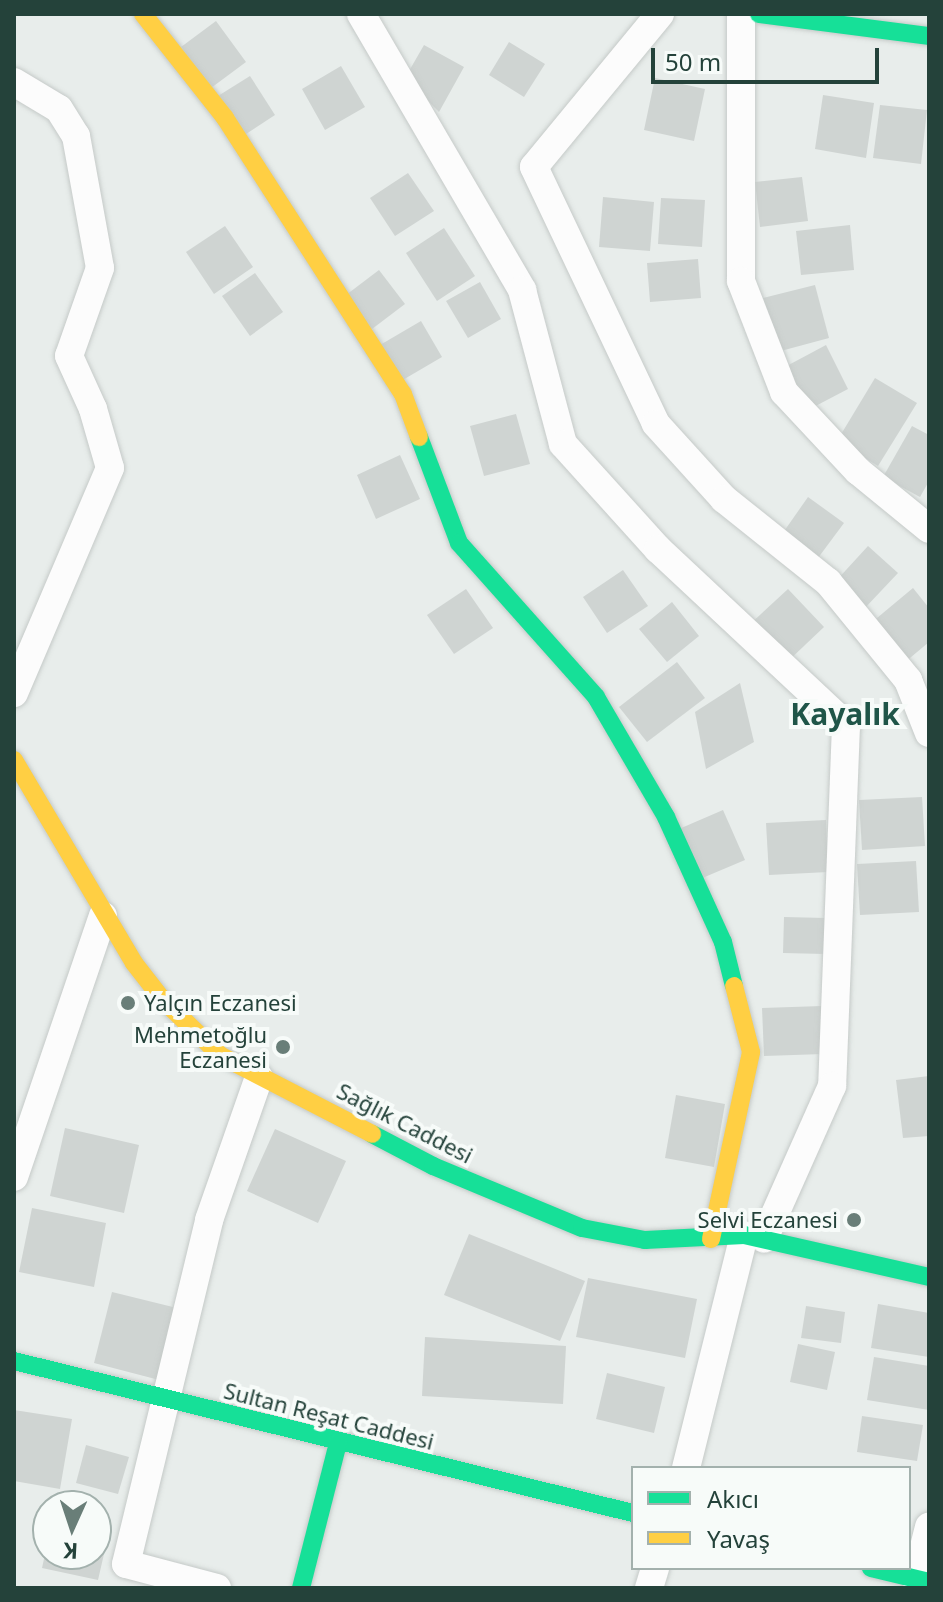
<!DOCTYPE html>
<meta charset="utf-8">
<style>
body{margin:0}
#map{position:relative;width:943px;height:1602px;overflow:hidden;background:#e8edeb;font-family:"Noto Sans",sans-serif}
div>[style]{position:absolute}
[style*='--x']{left:calc(var(--x)*1px);top:calc(var(--y)*1px);width:calc(var(--w)*1px);rotate:calc(var(--a)*1deg)}
.building>*{inset:0;background:#cfd4d2}
.roads{filter:drop-shadow(0 0 2px #c5cac8) drop-shadow(0 0 2px #c5cac8)}
.street>*{height:28px;margin:-14px;padding:0 14px;transform-origin:14px;border-radius:14px;background:#fcfcfc}
.fast>*{height:18px;margin:-9px;padding:0 9px;transform-origin:9px;border-radius:9px;background:#16e098}
.slow>*{height:18px;margin:-9px;padding:0 9px;transform-origin:9px;border-radius:9px;background:#ffcf43}
.dots>*{width:22px;height:22px;translate:-50% -50%;box-sizing:border-box;border:4px solid #f7fbf9;border-radius:50%}
span{translate:-50% -50%;white-space:nowrap;text-align:center;line-height:1.15;-webkit-text-stroke:8px #f7fbf9;paint-order:stroke}
.poi-label{font-size:22px;color:#24423a}
.left{translate:0 -50%;text-align:left}
.right{translate:-100% -50%;text-align:right}
.street-label{font-size:22px;color:#24423a}
.district-label{font-size:30px;color:#1f5548;font-weight:700}
.frame{position:absolute;inset:0;border:16px solid #24423a;pointer-events:none}
.legend{position:absolute;left:631px;top:1466px;width:280px;height:104px;box-sizing:border-box;background:#f7fbf9;border:2px solid #a3b1ad;margin:0;padding:10px 14px;list-style:none;font-size:24px;color:#24423a}
.legend li{display:flex;align-items:center;gap:16px;height:40px}
.legend b{width:40px;border:2px solid #a3b1ad}
.north{position:absolute;left:32px;top:1490px;width:80px;height:80px;box-sizing:border-box;background:#f7fbf9;border:2px solid #a3b1ad;border-radius:50%;rotate:183deg;font-size:22px;font-weight:700;line-height:32px;text-align:center;color:#24423a}
.north::after{content:'';display:block;margin:auto;width:28px;height:36px;background:#697e78;clip-path:polygon(50% 0,100% 100%,50% 72%,0 100%)}
.scale{position:absolute;left:651px;top:48px;width:228px;height:36px;box-sizing:border-box;border:4px solid #24423a;border-top:0;padding-left:10px;font-size:24px;line-height:28px;white-space:nowrap;color:#24423a;-webkit-text-stroke:6px #f7fbf9;paint-order:stroke}
</style>
<div id="map">
<div class="building">
<i style="clip-path:polygon(216px 21px,246px 62px,211px 88px,181px 47px)"></i>
<i style="clip-path:polygon(509px 42px,545px 64px,524px 97px,489px 75px)"></i>
<i style="clip-path:polygon(424px 45px,464px 67px,439px 112px,405px 78px)"></i>
<i style="clip-path:polygon(341px 66px,365px 107px,325px 130px,302px 89px)"></i>
<i style="clip-path:polygon(250px 76px,275px 115px,243px 136px,218px 96px)"></i>
<i style="clip-path:polygon(655px 78px,705px 89px,694px 141px,644px 130px)"></i>
<i style="clip-path:polygon(823px 95px,874px 103px,866px 158px,815px 149px)"></i>
<i style="clip-path:polygon(880px 105px,927px 110px,921px 164px,873px 158px)"></i>
<i style="clip-path:polygon(408px 173px,434px 211px,395px 236px,370px 198px)"></i>
<i style="clip-path:polygon(802px 177px,808px 221px,760px 227px,755px 182px)"></i>
<i style="clip-path:polygon(603px 197px,654px 202px,650px 251px,599px 247px)"></i>
<i style="clip-path:polygon(661px 198px,705px 200px,702px 247px,658px 244px)"></i>
<i style="clip-path:polygon(850px 225px,854px 270px,801px 275px,796px 231px)"></i>
<i style="clip-path:polygon(225px 226px,253px 267px,214px 294px,186px 252px)"></i>
<i style="clip-path:polygon(444px 228px,475px 276px,437px 301px,406px 253px)"></i>
<i style="clip-path:polygon(698px 259px,701px 298px,650px 302px,647px 263px)"></i>
<i style="clip-path:polygon(379px 270px,405px 304px,372px 329px,346px 295px)"></i>
<i style="clip-path:polygon(255px 273px,283px 312px,250px 336px,222px 296px)"></i>
<i style="clip-path:polygon(480px 282px,501px 319px,468px 338px,446px 301px)"></i>
<i style="clip-path:polygon(815px 285px,829px 338px,777px 352px,763px 298px)"></i>
<i style="clip-path:polygon(421px 321px,442px 357px,401px 381px,380px 345px)"></i>
<i style="clip-path:polygon(826px 345px,848px 389px,806px 411px,783px 368px)"></i>
<i style="clip-path:polygon(875px 378px,917px 403px,878px 466px,837px 441px)"></i>
<i style="clip-path:polygon(516px 414px,530px 464px,484px 476px,470px 426px)"></i>
<i style="clip-path:polygon(912px 426px,929px 435px,929px 481px,920px 497px,883px 477px)"></i>
<i style="clip-path:polygon(400px 455px,420px 499px,376px 519px,357px 475px)"></i>
<i style="clip-path:polygon(808px 497px,844px 523px,815px 562px,780px 537px)"></i>
<i style="clip-path:polygon(868px 546px,898px 573px,864px 609px,835px 582px)"></i>
<i style="clip-path:polygon(623px 570px,648px 606px,607px 633px,583px 597px)"></i>
<i style="clip-path:polygon(913px 588px,929px 608px,929px 642px,904px 663px,871px 623px)"></i>
<i style="clip-path:polygon(466px 589px,493px 628px,454px 654px,427px 615px)"></i>
<i style="clip-path:polygon(788px 589px,824px 627px,785px 664px,749px 625px)"></i>
<i style="clip-path:polygon(672px 602px,699px 636px,667px 662px,639px 629px)"></i>
<i style="clip-path:polygon(677px 662px,705px 698px,647px 742px,619px 707px)"></i>
<i style="clip-path:polygon(740px 683px,754px 742px,706px 769px,695px 712px)"></i>
<i style="clip-path:polygon(922px 797px,925px 846px,862px 850px,859px 800px)"></i>
<i style="clip-path:polygon(723px 810px,745px 860px,700px 879px,679px 829px)"></i>
<i style="clip-path:polygon(826px 820px,828px 872px,769px 875px,766px 823px)"></i>
<i style="clip-path:polygon(916px 861px,919px 912px,860px 915px,857px 864px)"></i>
<i style="clip-path:polygon(784px 917px,826px 918px,825px 954px,783px 953px)"></i>
<i style="clip-path:polygon(822px 1006px,823px 1054px,764px 1056px,762px 1008px)"></i>
<i style="clip-path:polygon(929px 1076px,929px 1136px,903px 1138px,896px 1080px)"></i>
<i style="clip-path:polygon(676px 1095px,725px 1104px,714px 1167px,665px 1158px)"></i>
<i style="clip-path:polygon(65px 1128px,139px 1145px,124px 1213px,50px 1196px)"></i>
<i style="clip-path:polygon(275px 1129px,346px 1161px,318px 1223px,247px 1191px)"></i>
<i style="clip-path:polygon(32px 1208px,106px 1223px,94px 1287px,19px 1272px)"></i>
<i style="clip-path:polygon(469px 1234px,585px 1281px,560px 1341px,444px 1295px)"></i>
<i style="clip-path:polygon(588px 1278px,697px 1299px,685px 1358px,576px 1337px)"></i>
<i style="clip-path:polygon(112px 1292px,181px 1309px,163px 1381px,94px 1363px)"></i>
<i style="clip-path:polygon(878px 1304px,929px 1313px,929px 1357px,871px 1348px)"></i>
<i style="clip-path:polygon(806px 1306px,845px 1312px,841px 1343px,801px 1338px)"></i>
<i style="clip-path:polygon(425px 1337px,566px 1346px,563px 1404px,422px 1396px)"></i>
<i style="clip-path:polygon(798px 1344px,835px 1352px,827px 1390px,790px 1382px)"></i>
<i style="clip-path:polygon(874px 1357px,929px 1366px,929px 1410px,867px 1400px)"></i>
<i style="clip-path:polygon(607px 1373px,665px 1387px,654px 1433px,596px 1419px)"></i>
<i style="clip-path:polygon(14px 1410px,72px 1419px,60px 1489px,14px 1481px)"></i>
<i style="clip-path:polygon(862px 1416px,923px 1425px,917px 1461px,857px 1452px)"></i>
<i style="clip-path:polygon(86px 1445px,129px 1457px,118px 1494px,76px 1483px)"></i>
<i style="clip-path:polygon(96px 1525px,110px 1528px,98px 1580px,42px 1568px,47px 1545px,48px 1554px,96px 1554px)"></i>
</div>
<div class="roads">
<div class="street">
<i style="--x:361;--y:14;--w:320;--a:59.7"></i>
<i style="--x:522;--y:290;--w:159;--a:75.1"></i>
<i style="--x:563;--y:444;--w:142;--a:47.9"></i>
<i style="--x:658;--y:549;--w:258;--a:43.1"></i>
<i style="--x:846;--y:725;--w:361;--a:92.2"></i>
<i style="--x:832;--y:1086;--w:167;--a:114"></i>
<i style="--x:660;--y:14;--w:198;--a:129.5"></i>
<i style="--x:534;--y:167;--w:284;--a:64.6"></i>
<i style="--x:656;--y:424;--w:101;--a:47.8"></i>
<i style="--x:724;--y:499;--w:133;--a:38.6"></i>
<i style="--x:828;--y:582;--w:127;--a:50.8"></i>
<i style="--x:908;--y:680;--w:57;--a:68.4"></i>
<i style="--x:741;--y:14;--w:267;--a:90"></i>
<i style="--x:741;--y:281;--w:119;--a:68.8"></i>
<i style="--x:784;--y:392;--w:108;--a:46.9"></i>
<i style="--x:858;--y:471;--w:92;--a:39.2"></i>
<i style="--x:14;--y:82;--w:52;--a:31"></i>
<i style="--x:59;--y:109;--w:32;--a:58"></i>
<i style="--x:76;--y:136;--w:134;--a:79.7"></i>
<i style="--x:100;--y:268;--w:93;--a:109.4"></i>
<i style="--x:69;--y:356;--w:58;--a:65.6"></i>
<i style="--x:93;--y:409;--w:61;--a:73.9"></i>
<i style="--x:110;--y:468;--w:245;--a:113.1"></i>
<i style="--x:14;--y:1177;--w:276;--a:-71.2"></i>
<i style="--x:686;--y:1468;--w:240;--a:-76"></i>
<i style="--x:916;--y:1579;--w:54;--a:-76"></i>
<i style="--x:217;--y:1588;--w:94;--a:-165.2"></i>
<i style="--x:126;--y:1564;--w:354;--a:-76.4"></i>
<i style="--x:209;--y:1220;--w:151;--a:-70.7"></i>
<i style="--x:649;--y:1588;--w:21;--a:-73"></i>
</div>
<div class="fast">
<i style="--x:759;--y:14;--w:171;--a:7.4"></i>
<i style="--x:419;--y:437;--w:113;--a:69.3"></i>
<i style="--x:459;--y:543;--w:206;--a:48.3"></i>
<i style="--x:596;--y:697;--w:139;--a:59.7"></i>
<i style="--x:666;--y:817;--w:137;--a:65.5"></i>
<i style="--x:723;--y:942;--w:45;--a:76"></i>
<i style="--x:372;--y:1134;--w:69;--a:27.7"></i>
<i style="--x:433;--y:1166;--w:161;--a:22.6"></i>
<i style="--x:582;--y:1228;--w:64;--a:10.8"></i>
<i style="--x:645;--y:1240;--w:99;--a:-2.9"></i>
<i style="--x:744;--y:1235;--w:190;--a:12.8"></i>
<i style="--x:14;--y:1361;--w:637;--a:13.8"></i>
<i style="--x:871;--y:1568;--w:60;--a:13.6"></i>
<i style="--x:301;--y:1588;--w:150;--a:-75.7"></i>
</div>
<div class="slow">
<i style="--x:143;--y:14;--w:132;--a:51.7"></i>
<i style="--x:225;--y:118;--w:328;--a:57.2"></i>
<i style="--x:403;--y:394;--w:46;--a:69.6"></i>
<i style="--x:14;--y:760;--w:236;--a:59.4"></i>
<i style="--x:134;--y:963;--w:46;--a:52.1"></i>
<i style="--x:162;--y:999;--w:82;--a:44"></i>
<i style="--x:221;--y:1056;--w:170;--a:27.3"></i>
<i style="--x:711;--y:1239;--w:191;--a:-77.9"></i>
<i style="--x:751;--y:1052;--w:68;--a:-104.4"></i>
</div>
</div>
<div class="dots">
<i style="left:128px;top:1003px;background:#697e78"></i>
<i style="left:283px;top:1047px;background:#697e78"></i>
<i style="left:854px;top:1220px;background:#697e78"></i>
</div>
<div class="poi-label">
<span class="left" style="left:144px;top:1003px">Yalçın Eczanesi</span>
<span class="right" style="left:267px;top:1047px">Mehmetoğlu<br>Eczanesi</span>
<span class="right" style="left:838px;top:1220px">Selvi Eczanesi</span>
</div>
<div class="street-label">
<span style="left:405px;top:1123px;rotate:27deg">Sağlık Caddesi</span>
<span style="left:329px;top:1416px;rotate:14deg">Sultan Reşat Caddesi</span>
</div>
<div class="district-label">
<span style="left:845px;top:714px">Kayalık</span>
</div>
<div class="frame"></div>
<ul class="legend">
<li><b style="height:10px;background:#16e098"></b>Akıcı</li>
<li><b style="height:10px;background:#ffcf43"></b>Yavaş</li>
</ul>
<div class="north">K</div>
<div class="scale">50 m</div>
</div>
